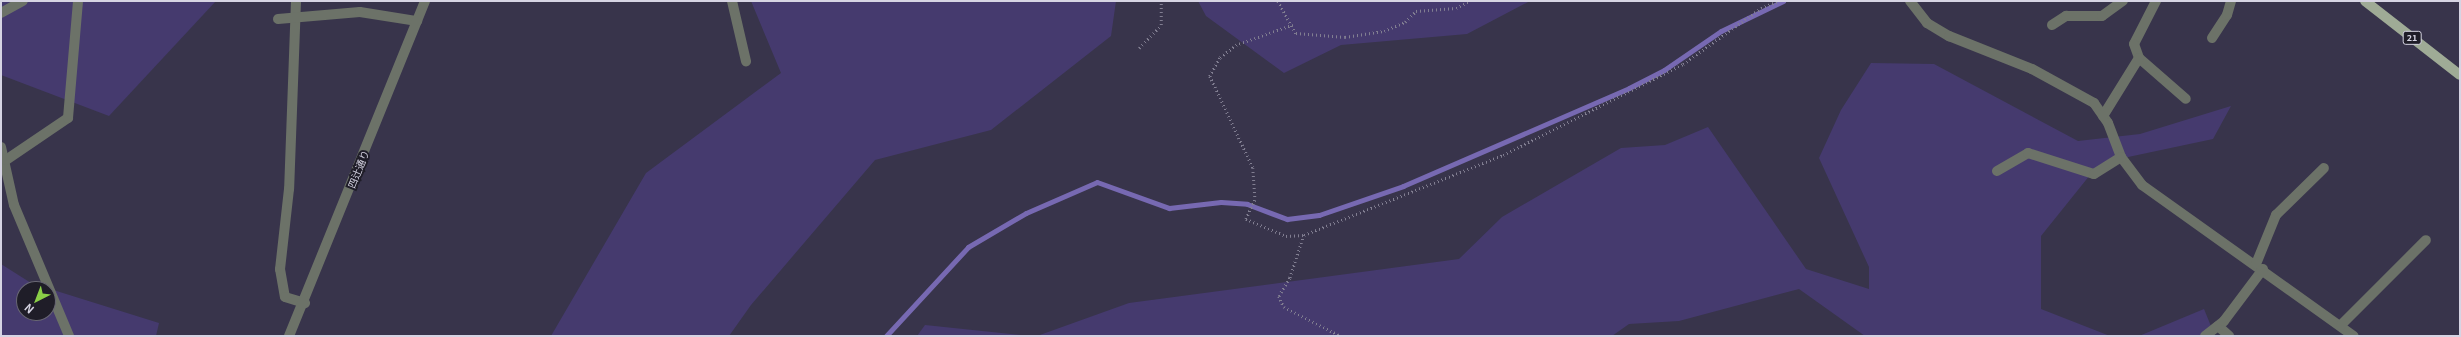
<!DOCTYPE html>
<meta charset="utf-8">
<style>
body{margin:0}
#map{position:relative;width:2461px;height:337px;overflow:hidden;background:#38344b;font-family:Georgia,"Noto Sans JP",serif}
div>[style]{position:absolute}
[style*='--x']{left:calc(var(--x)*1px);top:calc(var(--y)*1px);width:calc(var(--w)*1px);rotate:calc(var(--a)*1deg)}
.green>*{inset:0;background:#453a6e}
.stream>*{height:5px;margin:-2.5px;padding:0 2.5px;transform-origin:2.5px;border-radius:2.5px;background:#7769b2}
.path>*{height:2.5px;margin-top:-1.25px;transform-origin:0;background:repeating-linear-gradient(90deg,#817e91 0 1px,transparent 0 4px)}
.minor>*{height:10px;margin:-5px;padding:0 5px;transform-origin:5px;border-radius:5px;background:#6c7268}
.major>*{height:10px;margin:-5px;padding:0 5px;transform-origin:5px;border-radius:5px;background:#9fab96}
span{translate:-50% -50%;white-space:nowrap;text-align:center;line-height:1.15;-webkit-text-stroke:4px #1f1d28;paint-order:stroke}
.shield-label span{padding:1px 3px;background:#1f1d28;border:1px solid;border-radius:3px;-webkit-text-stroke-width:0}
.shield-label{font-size:9px;color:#d6d4e3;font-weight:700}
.street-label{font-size:10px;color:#d6d4e3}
.frame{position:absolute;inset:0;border:2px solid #d6d4e3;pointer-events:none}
.north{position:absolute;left:16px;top:281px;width:40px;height:40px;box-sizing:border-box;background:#1f1d28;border:1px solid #686673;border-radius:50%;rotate:222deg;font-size:11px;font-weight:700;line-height:16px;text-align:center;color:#d6d4e3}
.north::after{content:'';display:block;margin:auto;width:14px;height:18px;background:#8ace47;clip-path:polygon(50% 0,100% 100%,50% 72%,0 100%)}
</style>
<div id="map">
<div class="green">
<i style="clip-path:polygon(1px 1px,216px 1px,109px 116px,1px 75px)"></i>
<i style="clip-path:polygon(751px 1px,1116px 1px,1111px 36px,991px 130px,875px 160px,751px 305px,729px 336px,551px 336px,646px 173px,781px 73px)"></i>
<i style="clip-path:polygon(1198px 1px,1530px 1px,1467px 34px,1341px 45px,1284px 73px,1206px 16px)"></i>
<i style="clip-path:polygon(1871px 63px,1934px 64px,2078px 141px,2140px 134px,2231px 106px,2213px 139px,2114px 160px,2090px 175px,2041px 236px,2041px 309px,2110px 336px,1865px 336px,1799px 289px,1679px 321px,1629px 324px,1612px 336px,1037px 336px,1129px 303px,1459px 259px,1502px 217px,1621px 148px,1665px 145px,1708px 127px,1806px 269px,1869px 289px,1869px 267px,1819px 158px,1841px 110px)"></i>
<i style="clip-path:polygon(evenodd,1px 264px,31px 283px,159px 323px,156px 336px,1px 336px,1px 264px,24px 289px,48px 289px,48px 313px,24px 313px,24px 289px)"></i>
<i style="clip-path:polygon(2204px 309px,2215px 336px,2139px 336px)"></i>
<i style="clip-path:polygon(925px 325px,1030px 336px,917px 336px)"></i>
</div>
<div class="stream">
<i style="--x:886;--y:336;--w:121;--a:-47.3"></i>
<i style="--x:968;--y:247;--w:67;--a:-30.4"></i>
<i style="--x:1026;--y:213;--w:77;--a:-23.6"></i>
<i style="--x:1097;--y:182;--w:77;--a:19.9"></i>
<i style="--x:1169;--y:208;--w:52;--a:-6.6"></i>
<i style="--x:1221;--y:202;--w:26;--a:4"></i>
<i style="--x:1247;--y:204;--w:43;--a:20.6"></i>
<i style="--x:1287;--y:219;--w:32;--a:-7"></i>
<i style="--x:1319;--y:215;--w:89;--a:-19"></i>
<i style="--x:1403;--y:186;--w:246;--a:-23.4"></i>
<i style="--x:1629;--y:88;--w:39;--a:-27"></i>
<i style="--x:1664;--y:70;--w:69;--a:-34.4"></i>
<i style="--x:1721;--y:31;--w:69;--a:-25.8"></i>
</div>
<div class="path">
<i style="--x:1278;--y:1;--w:37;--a:61"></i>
<i style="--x:1296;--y:33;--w:49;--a:4.7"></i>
<i style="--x:1345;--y:37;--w:39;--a:-9"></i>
<i style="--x:1384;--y:31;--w:23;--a:-23"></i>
<i style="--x:1405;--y:22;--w:16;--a:-45"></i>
<i style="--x:1416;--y:11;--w:40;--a:-4.3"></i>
<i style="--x:1456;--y:8;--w:16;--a:-27"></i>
<i style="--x:1293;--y:25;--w:59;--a:160.3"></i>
<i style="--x:1237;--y:45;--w:21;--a:143"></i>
<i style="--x:1220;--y:58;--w:21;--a:119"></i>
<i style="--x:1210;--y:76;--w:102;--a:64.9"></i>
<i style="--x:1253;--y:168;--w:32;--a:86"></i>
<i style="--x:1255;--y:200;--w:21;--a:115"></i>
<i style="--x:1246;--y:219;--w:43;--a:23"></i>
<i style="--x:1286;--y:236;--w:18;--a:-3"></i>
<i style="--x:1304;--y:235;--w:214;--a:-21.9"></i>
<i style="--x:1503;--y:155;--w:202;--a:-26.8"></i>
<i style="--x:1683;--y:64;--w:96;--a:-35.7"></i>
<i style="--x:1761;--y:8;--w:18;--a:-22"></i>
<i style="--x:1139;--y:48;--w:32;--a:-46"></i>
<i style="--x:1161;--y:25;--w:24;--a:-90"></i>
<i style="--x:1304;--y:235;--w:45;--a:108"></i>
<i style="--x:1290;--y:278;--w:21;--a:121"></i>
<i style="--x:1279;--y:296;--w:12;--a:66"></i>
<i style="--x:1284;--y:307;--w:64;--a:27"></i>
</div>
<div class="minor">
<i style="--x:296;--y:1;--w:188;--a:92.1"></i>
<i style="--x:289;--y:189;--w:81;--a:96.4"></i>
<i style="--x:280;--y:269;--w:28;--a:80"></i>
<i style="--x:285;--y:297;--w:21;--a:17"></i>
<i style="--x:732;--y:1;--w:62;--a:76.9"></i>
<i style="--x:1910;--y:1;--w:28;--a:52"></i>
<i style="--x:1927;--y:23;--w:26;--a:31"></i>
<i style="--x:1949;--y:36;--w:89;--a:21.7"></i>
<i style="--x:2032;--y:69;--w:71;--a:28.7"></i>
<i style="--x:2094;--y:103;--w:24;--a:55"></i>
<i style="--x:2108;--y:123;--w:36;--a:69"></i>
<i style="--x:2121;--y:157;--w:35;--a:53"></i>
<i style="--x:2142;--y:185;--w:260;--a:35.5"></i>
<i style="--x:2156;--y:1;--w:48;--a:117.1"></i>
<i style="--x:2134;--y:44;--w:15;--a:70"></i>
<i style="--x:2139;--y:58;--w:62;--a:41.1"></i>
<i style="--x:1;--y:13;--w:25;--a:-29"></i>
<i style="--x:278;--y:19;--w:82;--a:-4.9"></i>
<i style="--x:360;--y:12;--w:58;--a:9"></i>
<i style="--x:2052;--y:25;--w:17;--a:-33"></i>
<i style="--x:2066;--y:16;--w:36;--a:0"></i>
<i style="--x:2102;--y:16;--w:26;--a:-36"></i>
<i style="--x:2212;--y:38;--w:27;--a:-57"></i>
<i style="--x:2227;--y:15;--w:15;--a:-74"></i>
<i style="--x:2103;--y:116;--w:68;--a:-58.2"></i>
<i style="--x:1;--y:147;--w:59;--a:77.4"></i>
<i style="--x:14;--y:205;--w:142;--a:67.2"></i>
<i style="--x:6;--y:160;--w:75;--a:-34.1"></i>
<i style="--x:68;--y:118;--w:117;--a:-85.1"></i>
<i style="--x:1997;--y:171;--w:36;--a:-30"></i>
<i style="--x:2028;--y:153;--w:69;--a:17.7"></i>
<i style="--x:2094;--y:174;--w:32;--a:-32"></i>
<i style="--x:2256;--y:264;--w:53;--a:-67.8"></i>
<i style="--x:2276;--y:215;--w:67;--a:-44.4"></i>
<i style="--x:2341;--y:325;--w:120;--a:-45"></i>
<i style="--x:2218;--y:326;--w:15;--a:42"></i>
<i style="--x:289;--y:336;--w:362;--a:-67.9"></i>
<i style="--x:2205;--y:336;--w:24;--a:-38"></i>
<i style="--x:2224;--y:321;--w:65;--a:-53.1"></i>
</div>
<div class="major">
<i style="--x:2365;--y:1;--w:120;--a:37.9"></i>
</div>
<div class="shield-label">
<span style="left:2412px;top:38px">21</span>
</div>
<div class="street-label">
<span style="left:358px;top:169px;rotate:-68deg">四辻通り</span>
</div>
<div class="frame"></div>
<div class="north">N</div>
</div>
